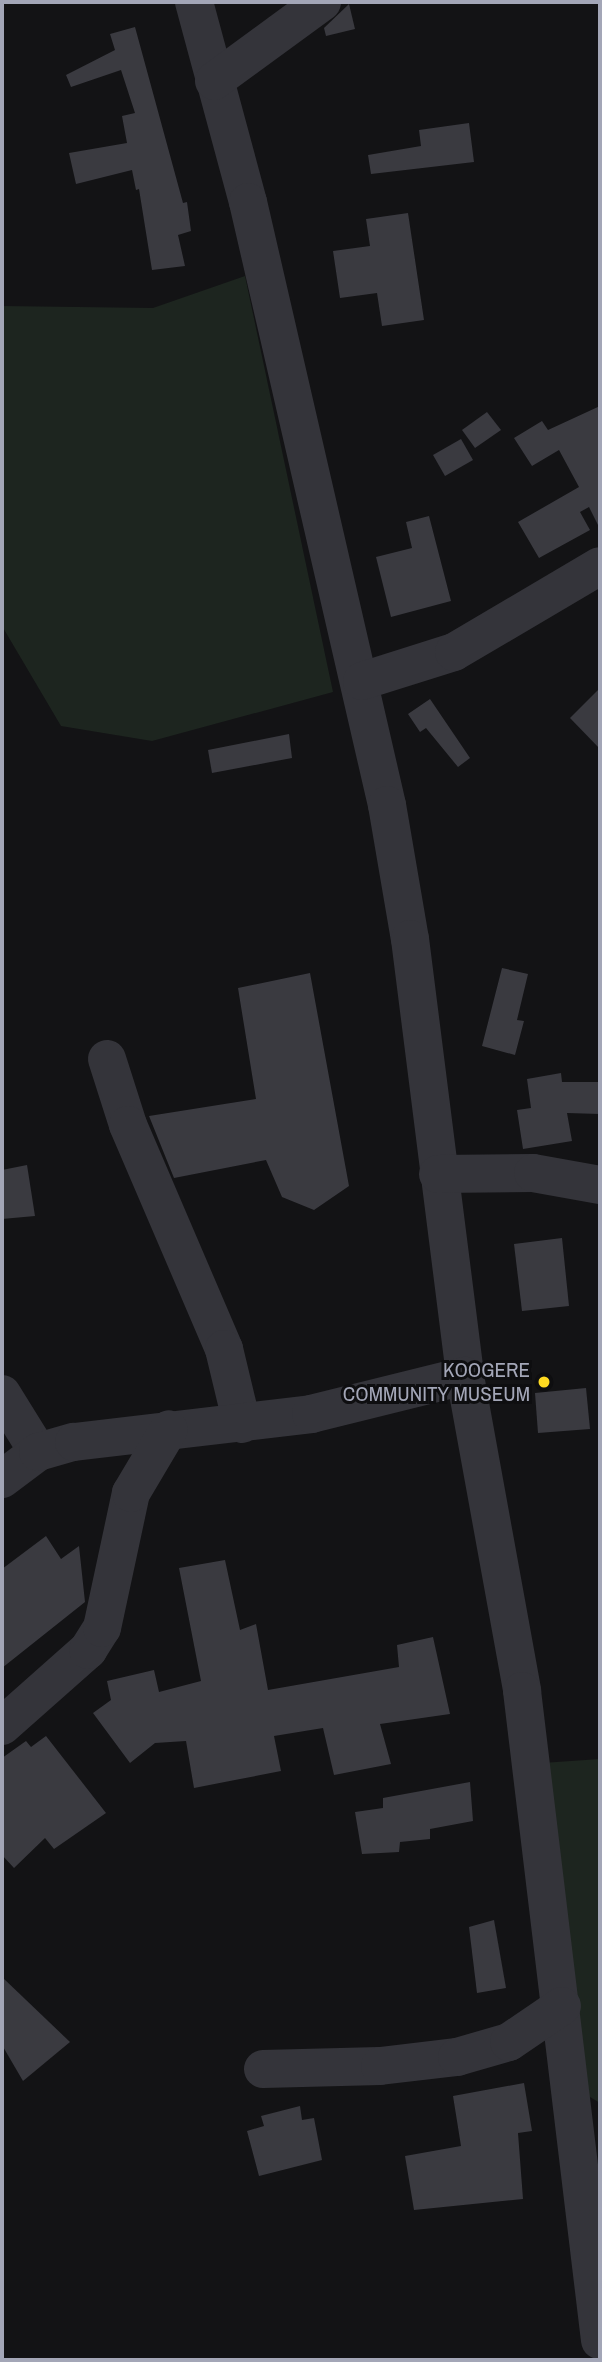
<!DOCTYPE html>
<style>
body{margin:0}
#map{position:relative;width:602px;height:2362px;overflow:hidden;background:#131315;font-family:"Archivo Narrow",sans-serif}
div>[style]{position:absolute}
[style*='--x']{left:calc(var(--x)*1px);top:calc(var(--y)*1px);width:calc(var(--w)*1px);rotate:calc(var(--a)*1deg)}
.green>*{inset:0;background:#1d251f}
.building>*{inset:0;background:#3a3a40}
.minor>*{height:38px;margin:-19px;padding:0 19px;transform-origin:19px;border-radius:19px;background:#34343a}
.dots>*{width:19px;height:19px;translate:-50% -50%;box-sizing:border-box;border:4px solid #0e0e10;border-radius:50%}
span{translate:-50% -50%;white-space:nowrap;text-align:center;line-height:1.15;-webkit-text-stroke:6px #0e0e10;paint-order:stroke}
.poi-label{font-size:21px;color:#a3a6b7}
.right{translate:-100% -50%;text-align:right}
.frame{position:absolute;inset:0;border:4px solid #a3a6b7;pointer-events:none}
</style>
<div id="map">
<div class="green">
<i style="clip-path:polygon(245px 276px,333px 692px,152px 741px,61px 726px,2px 626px,2px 306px,153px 308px)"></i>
<i style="clip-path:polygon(600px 1759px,600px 2103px,585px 2094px,542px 1763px)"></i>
</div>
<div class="building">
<i style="clip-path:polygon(349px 4px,355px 29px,326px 36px,324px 28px)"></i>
<i style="clip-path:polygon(135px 27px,183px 203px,187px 202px,191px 231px,178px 235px,185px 266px,152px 270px,139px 189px,136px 190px,132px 170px,76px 184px,69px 153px,127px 143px,122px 116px,135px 113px,121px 70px,71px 87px,66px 75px,115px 50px,110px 34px)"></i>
<i style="clip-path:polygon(469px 123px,474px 162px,371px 174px,368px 155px,421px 146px,419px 130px)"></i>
<i style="clip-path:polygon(408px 213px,424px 320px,382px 326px,377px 293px,340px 298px,333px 251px,370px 246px,366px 219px)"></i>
<i style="clip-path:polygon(600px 406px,600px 529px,589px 507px,580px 512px,590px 530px,539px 558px,518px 522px,579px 487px,559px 450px,532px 466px,514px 438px,542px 421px,548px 430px)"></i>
<i style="clip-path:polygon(487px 412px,501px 430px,475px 448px,462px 430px)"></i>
<i style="clip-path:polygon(461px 439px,473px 460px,445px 476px,433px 455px)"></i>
<i style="clip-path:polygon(429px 516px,451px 601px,391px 617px,376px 557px,412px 548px,406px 522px)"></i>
<i style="clip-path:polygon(600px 688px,600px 749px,570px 718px)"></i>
<i style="clip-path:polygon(430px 699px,470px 758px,458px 767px,426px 728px,420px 732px,408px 714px)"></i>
<i style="clip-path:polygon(289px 734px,292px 758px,212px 773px,208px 750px)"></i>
<i style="clip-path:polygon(502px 968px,528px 974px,517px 1020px,524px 1021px,515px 1055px,482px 1046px)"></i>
<i style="clip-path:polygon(310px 973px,349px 1186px,314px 1210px,282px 1197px,266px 1160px,174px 1178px,149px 1116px,256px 1099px,238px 988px)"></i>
<i style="clip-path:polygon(561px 1073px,562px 1082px,600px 1082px,600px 1114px,567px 1113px,572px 1141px,523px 1149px,517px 1110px,531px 1108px,527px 1079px)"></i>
<i style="clip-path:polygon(27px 1165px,35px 1216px,2px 1219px,2px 1170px)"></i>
<i style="clip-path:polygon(562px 1238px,569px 1306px,522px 1311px,514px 1244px)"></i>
<i style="clip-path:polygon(586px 1388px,590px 1429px,538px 1433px,535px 1393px)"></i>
<i style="clip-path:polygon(46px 1536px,61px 1559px,79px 1546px,85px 1602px,2px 1668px,2px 1569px)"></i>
<i style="clip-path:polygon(225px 1560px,240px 1630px,256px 1624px,268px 1690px,399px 1667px,397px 1645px,433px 1637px,450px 1714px,380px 1724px,391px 1764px,334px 1775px,323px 1728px,274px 1736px,281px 1771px,194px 1788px,186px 1741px,155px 1743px,130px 1763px,93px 1713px,111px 1700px,107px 1681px,154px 1670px,159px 1692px,201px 1681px,179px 1568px)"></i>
<i style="clip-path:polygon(46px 1736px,106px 1813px,54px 1849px,45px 1838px,14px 1868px,2px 1855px,2px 1758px,26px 1741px,31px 1747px)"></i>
<i style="clip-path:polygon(470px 1782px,473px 1821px,430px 1829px,430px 1839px,400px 1842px,399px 1852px,362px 1854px,355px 1812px,383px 1808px,383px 1798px)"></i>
<i style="clip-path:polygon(494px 1920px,506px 1988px,477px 1993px,469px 1927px)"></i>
<i style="clip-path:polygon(2px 1977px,70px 2042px,23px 2081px,2px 2045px)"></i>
<i style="clip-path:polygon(524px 2083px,532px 2131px,518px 2133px,523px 2199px,414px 2210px,405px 2156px,461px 2146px,453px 2096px)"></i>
<i style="clip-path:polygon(300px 2106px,302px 2120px,314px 2118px,322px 2160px,259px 2176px,247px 2131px,264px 2126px,261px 2116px)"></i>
</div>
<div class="minor">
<i style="--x:194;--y:2;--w:207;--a:74.9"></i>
<i style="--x:248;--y:202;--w:619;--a:77.02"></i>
<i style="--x:387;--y:805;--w:136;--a:80.3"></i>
<i style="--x:410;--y:939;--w:440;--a:82.8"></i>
<i style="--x:465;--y:1376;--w:320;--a:79.7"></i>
<i style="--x:522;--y:1691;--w:654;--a:83.15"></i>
<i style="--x:214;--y:81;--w:134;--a:-36.2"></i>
<i style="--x:362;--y:681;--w:96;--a:-17.5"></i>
<i style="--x:454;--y:652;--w:169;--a:-30.5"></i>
<i style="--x:107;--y:1059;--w:69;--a:72.3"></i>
<i style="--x:128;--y:1125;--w:244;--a:66.8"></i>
<i style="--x:224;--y:1349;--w:77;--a:76.5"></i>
<i style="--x:438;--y:1174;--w:95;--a:-0.6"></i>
<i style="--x:533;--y:1173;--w:68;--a:10.2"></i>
<i style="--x:2;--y:1394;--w:68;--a:58.2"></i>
<i style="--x:2;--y:1479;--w:45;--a:-36.9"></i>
<i style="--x:38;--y:1452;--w:37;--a:-16"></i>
<i style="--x:74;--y:1442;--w:239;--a:-6.7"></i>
<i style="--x:311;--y:1414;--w:159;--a:-13.9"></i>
<i style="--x:2;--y:1726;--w:115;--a:-41.5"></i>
<i style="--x:88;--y:1650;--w:26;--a:-58"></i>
<i style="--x:102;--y:1628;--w:138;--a:-77.9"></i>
<i style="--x:131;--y:1493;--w:74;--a:-59.3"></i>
<i style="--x:263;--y:2069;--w:117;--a:-1.5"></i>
<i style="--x:380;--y:2066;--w:78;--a:-6.7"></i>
<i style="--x:457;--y:2057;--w:54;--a:-16.1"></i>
<i style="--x:509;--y:2042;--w:64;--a:-34.2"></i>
</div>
<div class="dots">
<i style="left:544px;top:1382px;background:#ffda21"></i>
</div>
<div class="poi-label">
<span class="right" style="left:530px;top:1382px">KOOGERE<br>COMMUNITY MUSEUM</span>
</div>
<div class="frame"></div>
</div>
